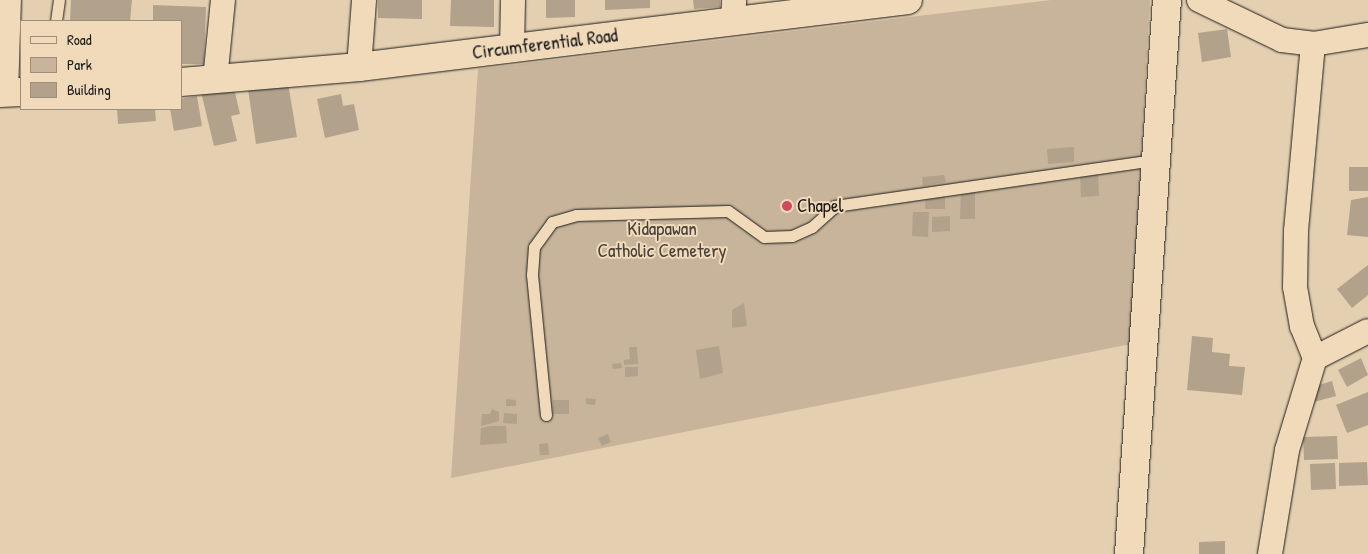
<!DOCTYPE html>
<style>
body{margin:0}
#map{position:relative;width:1368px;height:554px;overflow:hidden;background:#e4cfb0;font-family:"Patrick Hand",sans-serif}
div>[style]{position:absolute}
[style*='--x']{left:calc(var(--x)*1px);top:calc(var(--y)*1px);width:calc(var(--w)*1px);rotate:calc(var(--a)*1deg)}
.green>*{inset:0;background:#c7b49a}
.building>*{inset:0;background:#b2a28b}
.roads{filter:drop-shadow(0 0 1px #1c1c1c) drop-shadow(0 0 1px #1c1c1c)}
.lane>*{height:11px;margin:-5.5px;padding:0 5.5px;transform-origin:5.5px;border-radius:5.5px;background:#f1dab9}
.street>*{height:24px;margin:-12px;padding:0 12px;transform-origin:12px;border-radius:12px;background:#f1dab9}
.secondary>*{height:28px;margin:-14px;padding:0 14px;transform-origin:14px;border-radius:14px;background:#f1dab9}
.dots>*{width:14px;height:14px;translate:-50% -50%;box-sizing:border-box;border:2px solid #f1dab9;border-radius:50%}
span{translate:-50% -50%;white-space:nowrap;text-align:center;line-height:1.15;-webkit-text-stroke:4px #f1dab9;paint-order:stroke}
.street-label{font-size:19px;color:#1c1c1c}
.poi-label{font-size:19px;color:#1c1c1c}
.left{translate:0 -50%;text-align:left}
.park-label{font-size:19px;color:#47423c}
.legend{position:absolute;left:20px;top:20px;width:162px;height:90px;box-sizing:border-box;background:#f1dab9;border:1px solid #9c8e7a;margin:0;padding:6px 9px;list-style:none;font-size:15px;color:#1c1c1c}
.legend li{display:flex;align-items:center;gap:10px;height:25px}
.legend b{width:25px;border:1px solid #9c8e7a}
</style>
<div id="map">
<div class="green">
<i style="clip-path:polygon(1051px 0,1150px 0,1131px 344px,451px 478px,478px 69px)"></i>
</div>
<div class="building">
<i style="clip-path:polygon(71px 0,132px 0,130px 21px,70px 21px)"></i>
<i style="clip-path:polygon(378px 0,422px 0,422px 19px,378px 18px)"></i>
<i style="clip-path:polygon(451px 0,494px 0,494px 27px,450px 26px)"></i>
<i style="clip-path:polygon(546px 0,575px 0,575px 17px,546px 18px)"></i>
<i style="clip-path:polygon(605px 0,650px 0,650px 8px,605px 10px)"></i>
<i style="clip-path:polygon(693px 0,720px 0,720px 7px,694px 9px)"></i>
<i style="clip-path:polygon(153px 5px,206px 7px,204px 64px,181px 64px,181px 21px,153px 21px)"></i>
<i style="clip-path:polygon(1227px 29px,1231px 57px,1202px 62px,1198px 33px)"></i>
<i style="clip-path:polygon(288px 83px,297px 137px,256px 144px,248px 89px)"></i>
<i style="clip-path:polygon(233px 84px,240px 114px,231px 116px,237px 141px,214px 146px,201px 92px)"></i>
<i style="clip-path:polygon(341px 94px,343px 106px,354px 104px,359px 130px,325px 138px,317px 99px)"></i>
<i style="clip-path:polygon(197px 96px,202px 126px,174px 131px,170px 109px,181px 109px,181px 99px)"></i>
<i style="clip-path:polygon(117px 109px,155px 109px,156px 121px,118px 124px)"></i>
<i style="clip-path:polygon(1074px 147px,1074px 162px,1048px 164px,1047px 149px)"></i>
<i style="clip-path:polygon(1349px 167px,1368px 167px,1368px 191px,1349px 191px)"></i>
<i style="clip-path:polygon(1080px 174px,1098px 174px,1099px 196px,1081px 197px)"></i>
<i style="clip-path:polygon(944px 175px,946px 182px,923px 186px,922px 177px)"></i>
<i style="clip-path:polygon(961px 191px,975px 191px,975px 219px,960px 219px)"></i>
<i style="clip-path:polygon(926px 192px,945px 192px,945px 209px,925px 209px)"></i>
<i style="clip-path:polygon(1368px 197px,1368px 237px,1347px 235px,1351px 200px)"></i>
<i style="clip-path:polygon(913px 212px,929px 212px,928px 237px,912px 236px)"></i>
<i style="clip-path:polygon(950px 216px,950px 231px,932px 232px,932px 217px)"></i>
<i style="clip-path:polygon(1368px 265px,1368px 295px,1352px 308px,1337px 289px)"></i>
<i style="clip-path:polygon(744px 303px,747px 326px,732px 328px,732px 310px)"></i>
<i style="clip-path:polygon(1192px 336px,1213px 338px,1212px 352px,1230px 354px,1229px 366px,1245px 367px,1242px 395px,1187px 390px)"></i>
<i style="clip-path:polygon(719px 346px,723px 373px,700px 379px,696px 350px)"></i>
<i style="clip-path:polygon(629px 347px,637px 347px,638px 364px,624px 365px,624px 360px,630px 359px)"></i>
<i style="clip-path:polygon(1361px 358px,1368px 375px,1347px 387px,1338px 370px)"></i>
<i style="clip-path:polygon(621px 363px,622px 368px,613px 369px,612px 364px)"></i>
<i style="clip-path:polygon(625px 367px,638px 367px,638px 376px,625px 377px)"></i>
<i style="clip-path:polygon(1332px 381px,1336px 396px,1314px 402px,1309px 388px)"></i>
<i style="clip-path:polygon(1368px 392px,1368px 425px,1347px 433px,1336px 405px)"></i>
<i style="clip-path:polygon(586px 398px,596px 399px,595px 405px,586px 404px)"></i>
<i style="clip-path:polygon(506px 399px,516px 400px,516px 406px,506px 406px)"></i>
<i style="clip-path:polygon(553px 400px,569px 400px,569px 414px,553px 414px)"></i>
<i style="clip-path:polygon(492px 409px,499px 412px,499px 421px,481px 426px,482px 414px,490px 414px)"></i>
<i style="clip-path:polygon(504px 413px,517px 414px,517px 424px,503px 423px)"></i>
<i style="clip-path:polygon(491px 426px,506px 426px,507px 443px,480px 445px,481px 428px)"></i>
<i style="clip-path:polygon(608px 434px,611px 442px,602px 446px,598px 438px)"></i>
<i style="clip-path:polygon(1337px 436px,1338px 459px,1304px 460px,1303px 437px)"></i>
<i style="clip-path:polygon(548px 443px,549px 455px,540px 455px,539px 444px)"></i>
<i style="clip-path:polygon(1367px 462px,1368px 485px,1339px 486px,1339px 463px)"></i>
<i style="clip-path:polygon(1335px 463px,1336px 489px,1311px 490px,1310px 464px)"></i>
<i style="clip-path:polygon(1225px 541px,1225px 554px,1199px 554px,1199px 542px)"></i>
</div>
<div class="roads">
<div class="lane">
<i style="--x:56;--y:21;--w:21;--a:-82"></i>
<i style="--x:546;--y:415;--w:141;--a:-95.7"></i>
<i style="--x:532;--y:275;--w:28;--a:-86"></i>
<i style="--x:534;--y:247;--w:31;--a:-54"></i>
<i style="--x:552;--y:222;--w:25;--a:-16"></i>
<i style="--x:576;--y:215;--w:152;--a:-1.5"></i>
<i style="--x:728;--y:211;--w:44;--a:35.8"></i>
<i style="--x:764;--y:237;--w:28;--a:-2"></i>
<i style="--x:792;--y:236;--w:22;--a:-24"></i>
<i style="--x:812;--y:227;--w:31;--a:-42"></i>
<i style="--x:835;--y:206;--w:322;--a:-8.2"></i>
</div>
<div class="street">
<i style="--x:1199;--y:0;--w:92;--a:25.7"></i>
<i style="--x:1282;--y:40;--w:31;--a:7"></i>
<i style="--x:1313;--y:44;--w:56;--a:-9.3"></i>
<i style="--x:733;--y:22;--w:22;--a:-87"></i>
<i style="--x:1313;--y:44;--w:188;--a:95.2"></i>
<i style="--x:1296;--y:231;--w:56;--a:91"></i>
<i style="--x:1295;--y:287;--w:40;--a:80"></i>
<i style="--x:1302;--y:326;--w:35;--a:68"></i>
<i style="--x:512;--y:48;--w:48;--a:-88.8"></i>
<i style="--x:359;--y:67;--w:67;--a:-85.7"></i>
<i style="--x:215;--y:80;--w:80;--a:-84.3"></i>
<i style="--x:6;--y:93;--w:93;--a:-88.2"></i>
<i style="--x:1270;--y:554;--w:105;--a:-80.7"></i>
<i style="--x:1287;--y:450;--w:96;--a:-73.1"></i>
<i style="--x:1315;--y:358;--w:59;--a:-27"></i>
</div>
<div class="secondary">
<i style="--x:181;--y:82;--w:179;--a:-4.8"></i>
<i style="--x:359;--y:67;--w:553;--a:-6.96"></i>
<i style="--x:0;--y:93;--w:21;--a:-3"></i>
<i style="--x:1129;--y:554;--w:555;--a:-86.08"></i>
</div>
</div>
<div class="dots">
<i style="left:787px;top:206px;background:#d1495b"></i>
</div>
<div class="street-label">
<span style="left:545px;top:44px;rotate:-7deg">Circumferential Road</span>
</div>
<div class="poi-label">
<span class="left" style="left:797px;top:206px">Chapel</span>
</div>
<div class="park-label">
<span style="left:662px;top:240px">Kidapawan<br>Catholic Cemetery</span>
</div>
<ul class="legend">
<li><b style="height:6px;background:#f1dab9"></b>Road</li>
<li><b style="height:14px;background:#c7b49a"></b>Park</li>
<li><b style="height:14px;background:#b2a28b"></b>Building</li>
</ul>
</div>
